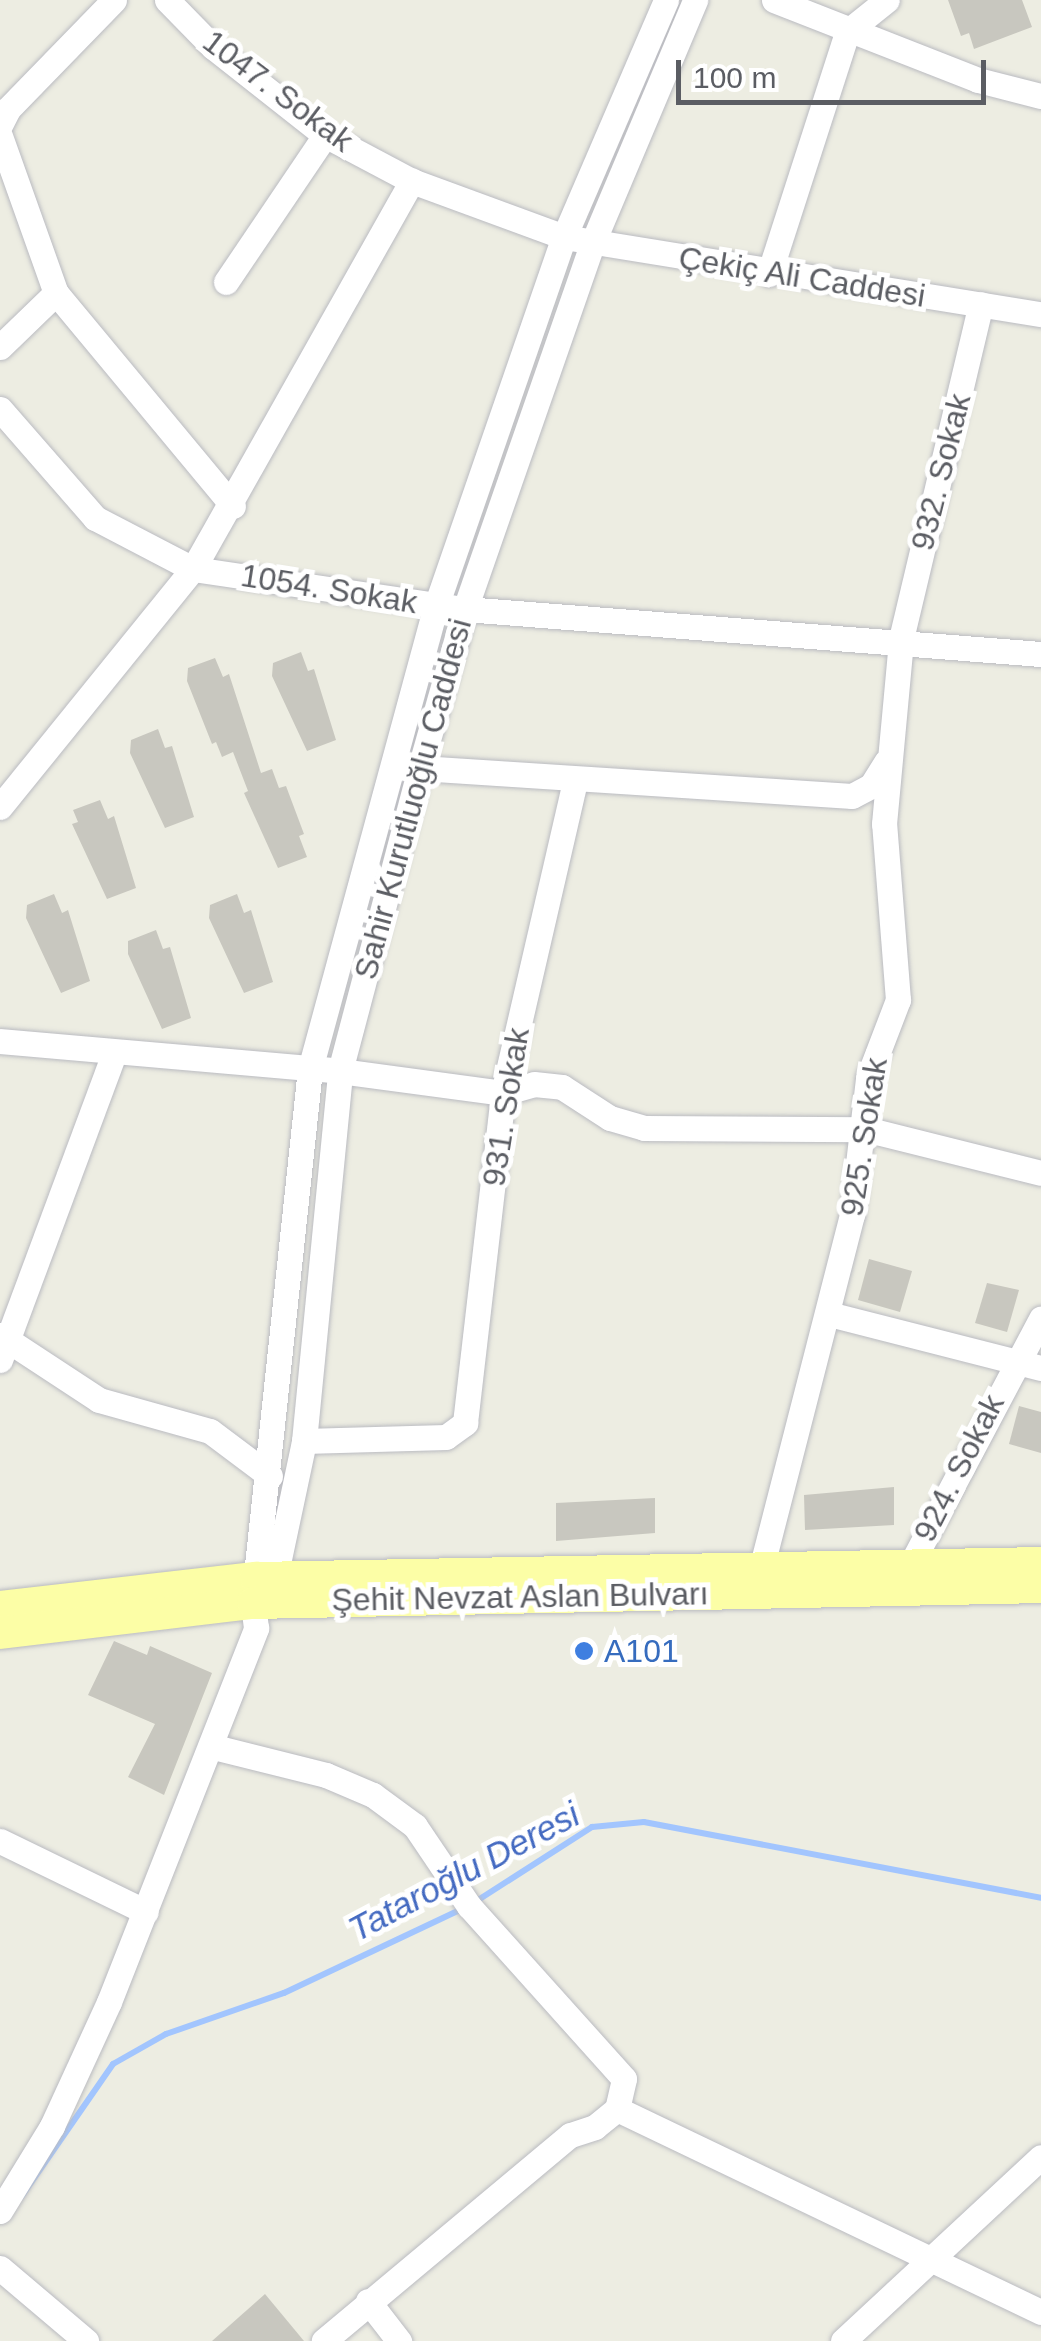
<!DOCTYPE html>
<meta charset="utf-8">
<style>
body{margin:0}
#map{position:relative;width:1041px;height:2341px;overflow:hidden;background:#edede2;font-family:Arial,sans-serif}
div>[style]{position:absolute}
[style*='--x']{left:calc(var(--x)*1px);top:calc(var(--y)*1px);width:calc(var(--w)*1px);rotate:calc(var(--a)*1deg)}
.stream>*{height:6px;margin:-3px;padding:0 3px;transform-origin:3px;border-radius:3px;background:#a2c5fe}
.building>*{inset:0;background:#c8c7bf}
.roads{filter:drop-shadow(0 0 2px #babbc1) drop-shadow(0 0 2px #babbc1)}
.minor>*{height:25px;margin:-12.5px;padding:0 12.5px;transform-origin:12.5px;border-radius:12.5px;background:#fff}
.major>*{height:32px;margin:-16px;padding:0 16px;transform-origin:16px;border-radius:16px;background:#fcfea6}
.dots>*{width:28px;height:28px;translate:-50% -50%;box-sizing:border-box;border:5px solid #fff;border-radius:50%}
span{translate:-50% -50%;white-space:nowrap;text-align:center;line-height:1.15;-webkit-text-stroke:10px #fff;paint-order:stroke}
.street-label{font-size:32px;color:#5b5d63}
.shop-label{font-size:32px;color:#366cbe}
.left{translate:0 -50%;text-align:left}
.water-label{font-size:35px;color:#446ac1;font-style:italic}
.scale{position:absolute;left:676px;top:60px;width:310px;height:45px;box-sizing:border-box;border:5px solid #5b5d63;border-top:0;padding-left:12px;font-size:30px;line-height:35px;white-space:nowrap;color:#5b5d63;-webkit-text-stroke:8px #fff;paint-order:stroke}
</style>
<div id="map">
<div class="stream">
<i style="--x:475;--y:1902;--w:139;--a:-32.7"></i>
<i style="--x:592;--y:1827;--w:52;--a:-5.5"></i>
<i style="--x:644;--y:1822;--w:404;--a:10.8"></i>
<i style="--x:21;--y:2197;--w:162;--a:-55.3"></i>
<i style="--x:113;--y:2064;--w:61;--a:-29.5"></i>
<i style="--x:166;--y:2034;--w:125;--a:-19.2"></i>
<i style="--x:284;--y:1993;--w:199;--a:-25.3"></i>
</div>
<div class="building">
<i style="clip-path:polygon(948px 0,1022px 0,1032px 27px,974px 49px,969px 33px,961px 36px)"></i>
<i style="clip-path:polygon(301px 652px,308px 671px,314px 669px,336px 740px,307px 751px,272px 676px,273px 663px)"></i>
<i style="clip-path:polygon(215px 658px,223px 677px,229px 674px,261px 773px,272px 769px,279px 788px,286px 786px,304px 834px,299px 836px,307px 857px,278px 868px,244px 793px,248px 791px,233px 752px,222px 757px,216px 742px,212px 744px,187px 681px,188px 668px)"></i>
<i style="clip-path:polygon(158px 729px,165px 748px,172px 746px,194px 817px,165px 828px,130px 753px,131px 740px)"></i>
<i style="clip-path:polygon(100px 800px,108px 819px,114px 816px,136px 888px,107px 899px,72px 824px,78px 822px,73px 810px)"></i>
<i style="clip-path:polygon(54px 894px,62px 913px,68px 910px,90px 981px,61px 993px,26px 918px,27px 905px)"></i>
<i style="clip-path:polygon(237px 894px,244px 913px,251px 910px,273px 982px,244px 993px,209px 918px,210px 905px)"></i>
<i style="clip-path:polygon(156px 930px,163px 949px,170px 947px,191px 1018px,162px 1029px,128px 954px,128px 941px)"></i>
<i style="clip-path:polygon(869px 1259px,912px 1271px,900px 1312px,858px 1300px)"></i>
<i style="clip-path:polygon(987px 1283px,1019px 1290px,1007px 1332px,975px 1323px)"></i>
<i style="clip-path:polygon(1019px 1406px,1041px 1412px,1041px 1453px,1009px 1444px)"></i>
<i style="clip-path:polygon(894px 1487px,894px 1525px,805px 1530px,804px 1495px)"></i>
<i style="clip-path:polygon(655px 1498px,655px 1533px,556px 1541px,556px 1503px)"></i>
<i style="clip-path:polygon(114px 1641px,147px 1655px,150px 1646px,212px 1673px,164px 1795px,128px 1777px,155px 1724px,88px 1695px)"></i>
<i style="clip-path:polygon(265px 2294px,304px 2341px,212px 2341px)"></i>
</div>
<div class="roads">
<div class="minor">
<i style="--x:167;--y:0;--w:66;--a:45.6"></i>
<i style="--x:213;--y:47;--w:142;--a:38.2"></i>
<i style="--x:325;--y:135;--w:98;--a:27.9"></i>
<i style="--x:412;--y:181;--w:162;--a:20.2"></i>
<i style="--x:564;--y:237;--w:483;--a:9.2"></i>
<i style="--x:774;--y:0;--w:219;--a:21.4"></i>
<i style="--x:978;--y:80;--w:65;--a:14.3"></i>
<i style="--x:0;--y:125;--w:18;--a:-63"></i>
<i style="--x:8;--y:109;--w:152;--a:-45.8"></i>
<i style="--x:0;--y:136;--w:167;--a:70.4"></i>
<i style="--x:56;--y:293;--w:277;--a:50.3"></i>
<i style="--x:769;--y:274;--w:254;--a:-72.1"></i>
<i style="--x:847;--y:32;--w:51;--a:-38.7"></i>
<i style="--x:226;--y:282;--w:177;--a:-56"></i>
<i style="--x:0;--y:347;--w:78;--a:-44"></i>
<i style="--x:0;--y:409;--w:145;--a:48.9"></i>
<i style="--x:95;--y:518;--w:110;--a:27.5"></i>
<i style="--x:193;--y:569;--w:275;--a:8.4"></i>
<i style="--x:465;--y:609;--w:578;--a:4.47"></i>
<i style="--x:420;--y:768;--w:433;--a:3.7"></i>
<i style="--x:852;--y:796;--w:21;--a:-28"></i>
<i style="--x:871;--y:786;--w:28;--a:-58"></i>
<i style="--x:0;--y:807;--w:306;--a:-51"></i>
<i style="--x:193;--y:569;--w:446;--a:-60.6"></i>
<i style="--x:0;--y:1041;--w:341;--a:5"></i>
<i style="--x:340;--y:1071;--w:164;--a:7.7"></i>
<i style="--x:503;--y:1093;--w:32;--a:-16"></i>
<i style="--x:534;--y:1084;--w:28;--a:6"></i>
<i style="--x:562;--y:1087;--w:57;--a:32.9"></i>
<i style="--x:610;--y:1118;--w:35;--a:16"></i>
<i style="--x:644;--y:1128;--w:221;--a:0.3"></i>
<i style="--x:865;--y:1129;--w:181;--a:14"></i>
<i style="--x:829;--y:1314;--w:219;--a:14.3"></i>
<i style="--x:0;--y:1335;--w:118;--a:33.3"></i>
<i style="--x:99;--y:1400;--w:115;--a:15.6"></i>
<i style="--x:210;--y:1431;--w:75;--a:36.9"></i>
<i style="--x:0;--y:1360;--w:327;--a:-69.6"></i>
<i style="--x:304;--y:1441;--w:142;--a:-1.6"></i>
<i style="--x:446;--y:1437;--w:24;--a:-36"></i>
<i style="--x:465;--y:1423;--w:332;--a:-83.4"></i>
<i style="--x:503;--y:1093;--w:320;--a:-77"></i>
<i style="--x:910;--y:1566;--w:280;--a:-62.1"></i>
<i style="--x:761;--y:1569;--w:366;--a:-75.6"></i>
<i style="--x:852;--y:1215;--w:138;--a:-83.3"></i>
<i style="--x:868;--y:1078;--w:84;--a:-69"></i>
<i style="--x:898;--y:1000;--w:177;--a:-94.5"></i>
<i style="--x:884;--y:824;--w:186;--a:-84.7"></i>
<i style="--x:901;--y:639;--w:344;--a:-76.6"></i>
<i style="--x:272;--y:1592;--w:154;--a:-78"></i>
<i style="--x:304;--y:1441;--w:372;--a:-84.4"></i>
<i style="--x:340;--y:1071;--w:313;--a:-75.2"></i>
<i style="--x:420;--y:768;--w:165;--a:-74.2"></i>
<i style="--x:465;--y:609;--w:389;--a:-70.8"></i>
<i style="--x:593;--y:242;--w:263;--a:-67.1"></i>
<i style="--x:214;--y:1747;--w:115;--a:14"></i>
<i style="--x:326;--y:1775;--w:51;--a:23.1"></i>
<i style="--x:373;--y:1795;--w:52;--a:36.4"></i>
<i style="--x:415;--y:1826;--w:97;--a:56"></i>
<i style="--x:469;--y:1906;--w:232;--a:48.1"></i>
<i style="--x:624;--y:2079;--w:31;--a:103"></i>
<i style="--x:617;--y:2109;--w:28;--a:141"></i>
<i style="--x:595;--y:2127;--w:26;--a:162"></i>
<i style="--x:570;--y:2135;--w:321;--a:140.1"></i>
<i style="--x:0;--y:1841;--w:162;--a:25.9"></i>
<i style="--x:617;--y:2109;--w:470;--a:25.6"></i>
<i style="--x:0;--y:2211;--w:100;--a:-58.5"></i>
<i style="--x:52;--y:2126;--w:136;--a:-65.3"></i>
<i style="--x:109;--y:2002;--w:402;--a:-68.5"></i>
<i style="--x:256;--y:1628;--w:25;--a:-97"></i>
<i style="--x:253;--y:1603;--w:537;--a:-83.91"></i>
<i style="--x:310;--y:1069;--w:480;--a:-74.8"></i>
<i style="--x:436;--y:606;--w:391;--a:-70.9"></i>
<i style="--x:564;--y:237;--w:258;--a:-66.7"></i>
<i style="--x:0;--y:2268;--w:113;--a:40.3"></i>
<i style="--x:368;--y:2301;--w:51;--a:52.2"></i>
<i style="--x:843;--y:2341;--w:270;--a:-42.9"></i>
</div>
<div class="major">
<i style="--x:0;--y:1607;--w:258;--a:-6.5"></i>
<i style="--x:256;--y:1578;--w:785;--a:-1.09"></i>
<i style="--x:0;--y:1633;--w:255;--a:-6.8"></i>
<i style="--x:253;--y:1603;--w:788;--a:-1.16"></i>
</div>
</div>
<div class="dots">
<i style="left:584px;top:1651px;background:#3f7fe0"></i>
</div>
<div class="street-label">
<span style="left:278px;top:91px;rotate:37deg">1047. Sokak</span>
<span style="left:802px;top:277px;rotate:9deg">Çekiç Ali Caddesi</span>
<span style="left:941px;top:472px;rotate:-76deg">932. Sokak</span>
<span style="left:329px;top:589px;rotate:9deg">1054. Sokak</span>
<span style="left:413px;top:799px;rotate:-75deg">Sahir Kurutluoğlu Caddesi</span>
<span style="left:506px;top:1107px;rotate:-81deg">931. Sokak</span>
<span style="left:864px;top:1137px;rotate:-81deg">925. Sokak</span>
<span style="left:959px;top:1468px;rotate:-63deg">924. Sokak</span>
<span style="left:520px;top:1597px;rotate:-1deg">Şehit Nevzat Aslan Bulvarı</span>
</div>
<div class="shop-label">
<span class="left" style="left:604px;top:1651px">A101</span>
</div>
<div class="water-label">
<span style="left:464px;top:1872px;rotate:-28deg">Tataroğlu Deresi</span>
</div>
<div class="scale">100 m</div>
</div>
